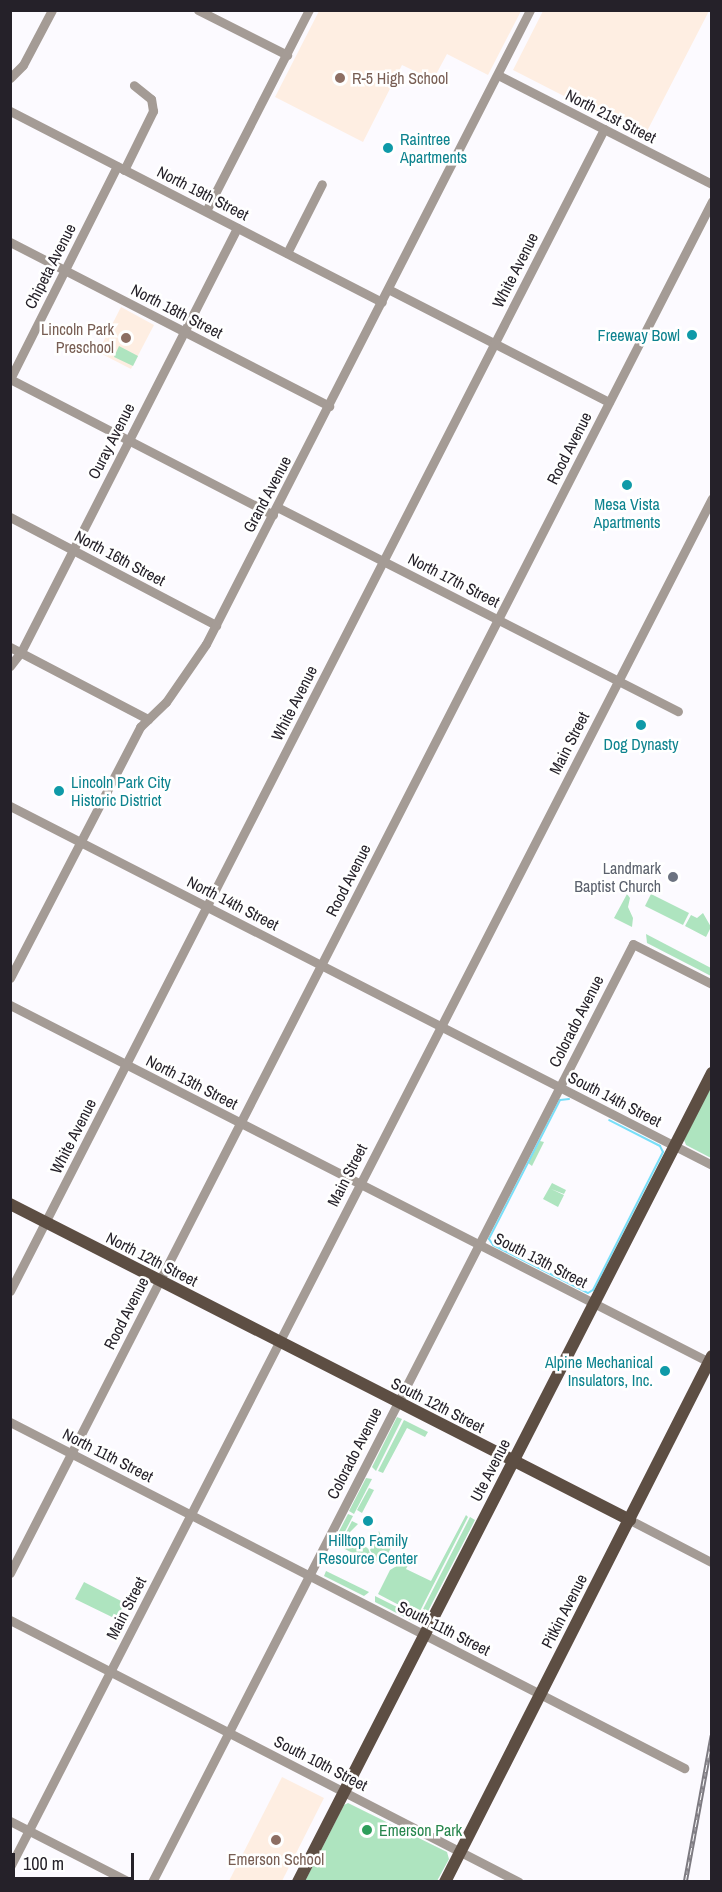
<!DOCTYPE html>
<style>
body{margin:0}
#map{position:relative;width:722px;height:1892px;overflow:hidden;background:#fcfaff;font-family:"Archivo Narrow",sans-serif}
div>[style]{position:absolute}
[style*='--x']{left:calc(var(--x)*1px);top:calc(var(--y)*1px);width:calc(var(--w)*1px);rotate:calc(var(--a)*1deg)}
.education>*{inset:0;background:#feeee2}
.green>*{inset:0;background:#aee4bf}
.stream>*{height:2px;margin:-1px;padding:0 1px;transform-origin:1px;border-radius:1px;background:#78dff9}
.minor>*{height:9px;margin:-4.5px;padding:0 4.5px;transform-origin:4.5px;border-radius:4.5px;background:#a49b95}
.major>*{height:12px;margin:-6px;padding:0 6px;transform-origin:6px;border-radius:6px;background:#5d4e43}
.rail>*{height:4.5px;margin-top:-2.25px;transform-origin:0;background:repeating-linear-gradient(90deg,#fff 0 7px,#7d7a81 0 14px);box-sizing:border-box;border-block:2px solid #7d7a81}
.dots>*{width:16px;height:16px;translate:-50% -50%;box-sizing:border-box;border:3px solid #fff;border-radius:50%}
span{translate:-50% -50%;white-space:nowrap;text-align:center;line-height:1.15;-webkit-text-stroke:5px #fff;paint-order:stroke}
.education-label{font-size:16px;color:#785e54}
.left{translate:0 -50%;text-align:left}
.right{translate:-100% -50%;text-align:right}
.street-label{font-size:16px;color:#252129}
.culture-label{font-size:16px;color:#0d838f}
.worship-label{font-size:16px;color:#5b616d}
.leisure-label{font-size:16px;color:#27864d}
.frame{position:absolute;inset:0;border:12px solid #252129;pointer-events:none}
.scale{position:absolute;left:12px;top:1853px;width:122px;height:27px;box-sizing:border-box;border:3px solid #252129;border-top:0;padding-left:8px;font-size:18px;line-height:21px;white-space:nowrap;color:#252129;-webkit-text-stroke:4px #fff;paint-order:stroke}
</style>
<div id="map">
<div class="education">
<i style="clip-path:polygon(319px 11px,319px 10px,521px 11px,488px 75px,447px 54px,433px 80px,402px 65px,363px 142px,275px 97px)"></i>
<i style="clip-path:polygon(543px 11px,543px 10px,709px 11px,644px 137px,513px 70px)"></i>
<i style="clip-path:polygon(121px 307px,154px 325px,131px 369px,98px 352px)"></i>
<i style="clip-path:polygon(282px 1777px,324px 1798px,282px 1881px,229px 1881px)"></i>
</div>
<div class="green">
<i style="clip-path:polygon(119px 346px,138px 356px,133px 366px,114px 357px)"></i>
<i style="clip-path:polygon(627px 894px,630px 898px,628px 907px,633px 918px,632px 927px,614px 918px)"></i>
<i style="clip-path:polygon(651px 894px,689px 913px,683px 925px,645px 906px)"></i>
<i style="clip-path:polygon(703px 913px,711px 927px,706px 937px,685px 926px,691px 915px,697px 918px)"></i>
<i style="clip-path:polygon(646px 934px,711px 968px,711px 976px,647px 943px)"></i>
<i style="clip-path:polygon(711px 1087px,711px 1158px,686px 1145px,684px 1140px)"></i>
<i style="clip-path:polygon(540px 1141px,544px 1142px,532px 1166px,528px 1163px)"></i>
<i style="clip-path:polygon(552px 1183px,566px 1190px,564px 1194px,551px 1189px,564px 1195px,558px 1207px,543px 1199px)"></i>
<i style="clip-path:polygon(397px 1417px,402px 1419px,376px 1471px,372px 1467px)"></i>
<i style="clip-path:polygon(404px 1420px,428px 1432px,425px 1437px,407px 1428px,383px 1473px,378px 1471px)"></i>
<i style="clip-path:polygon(366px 1478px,372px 1479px,354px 1514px,349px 1511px)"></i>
<i style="clip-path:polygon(369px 1488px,374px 1490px,362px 1513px,357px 1510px)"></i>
<i style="clip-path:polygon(348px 1514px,353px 1516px,338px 1545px,333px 1543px)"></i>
<i style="clip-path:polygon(466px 1515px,468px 1517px,418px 1615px,378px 1594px,390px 1570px,400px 1564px,409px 1563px,406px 1569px,431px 1581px)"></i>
<i style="clip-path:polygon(470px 1517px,475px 1520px,424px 1619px,422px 1618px,419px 1617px)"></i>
<i style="clip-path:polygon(352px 1521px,358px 1524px,348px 1534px,346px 1540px,368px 1548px,374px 1564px,339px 1546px)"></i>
<i style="clip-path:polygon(379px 1531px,382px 1540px,392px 1546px,382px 1565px,377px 1562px,370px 1550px)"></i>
<i style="clip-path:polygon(326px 1571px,369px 1592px,368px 1593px,364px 1596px,324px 1576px)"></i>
<i style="clip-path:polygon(84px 1582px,125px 1603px,116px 1619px,75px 1599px)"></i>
<i style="clip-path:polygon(375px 1596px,417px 1617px,414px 1622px,375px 1602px)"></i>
<i style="clip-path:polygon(348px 1803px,447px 1852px,449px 1859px,437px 1881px,305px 1881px,344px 1805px)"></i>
</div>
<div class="stream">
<i style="--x:569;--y:1099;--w:9;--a:174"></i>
<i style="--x:560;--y:1100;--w:156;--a:117.1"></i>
<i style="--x:489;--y:1239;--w:7;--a:56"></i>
<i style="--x:493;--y:1245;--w:106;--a:26.8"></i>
<i style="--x:588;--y:1293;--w:6;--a:-31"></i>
<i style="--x:593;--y:1290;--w:155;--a:-63.1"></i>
<i style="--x:663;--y:1152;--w:7;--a:-117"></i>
<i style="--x:660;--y:1146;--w:57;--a:-153"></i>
</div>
<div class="minor">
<i style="--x:198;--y:10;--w:100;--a:26.8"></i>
<i style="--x:498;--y:75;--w:240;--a:27"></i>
<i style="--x:10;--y:78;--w:18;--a:-45"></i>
<i style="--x:23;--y:65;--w:62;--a:-62.2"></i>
<i style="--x:10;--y:111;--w:418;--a:27.2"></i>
<i style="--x:124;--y:170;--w:66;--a:-63.8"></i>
<i style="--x:153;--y:111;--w:12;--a:-99"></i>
<i style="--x:151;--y:99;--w:22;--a:-141"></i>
<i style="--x:206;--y:211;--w:226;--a:-62.9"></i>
<i style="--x:10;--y:242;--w:359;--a:27.2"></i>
<i style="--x:287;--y:253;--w:77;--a:-63.1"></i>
<i style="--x:388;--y:289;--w:248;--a:27.1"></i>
<i style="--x:10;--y:379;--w:296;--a:27.3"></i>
<i style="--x:10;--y:379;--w:238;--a:-63.3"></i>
<i style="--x:277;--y:507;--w:450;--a:27"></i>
<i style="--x:10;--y:517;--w:233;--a:27.7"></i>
<i style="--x:10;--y:647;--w:156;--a:27.6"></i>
<i style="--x:10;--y:666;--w:18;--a:-52"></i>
<i style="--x:21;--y:652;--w:476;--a:-63"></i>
<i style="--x:10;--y:806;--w:788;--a:27.09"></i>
<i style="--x:10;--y:978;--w:283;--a:-62.6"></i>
<i style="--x:140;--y:727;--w:36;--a:-44"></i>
<i style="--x:166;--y:702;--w:70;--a:-55.4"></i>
<i style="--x:206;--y:644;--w:712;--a:-62.93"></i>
<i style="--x:10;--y:1005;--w:785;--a:27.05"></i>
<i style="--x:10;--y:1291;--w:1305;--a:-62.92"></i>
<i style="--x:10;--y:1422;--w:758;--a:27.17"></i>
<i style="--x:630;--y:1520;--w:91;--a:27.4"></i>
<i style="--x:10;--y:1573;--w:1541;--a:-62.9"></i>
<i style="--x:10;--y:1620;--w:572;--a:27.24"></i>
<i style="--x:10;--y:1821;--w:134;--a:27.1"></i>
<i style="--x:10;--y:1867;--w:1538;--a:-62.85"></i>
<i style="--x:152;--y:1882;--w:1054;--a:-62.85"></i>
<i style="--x:633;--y:944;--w:89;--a:26.9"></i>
</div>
<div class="major">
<i style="--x:10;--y:1204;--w:696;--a:27.01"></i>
<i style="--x:298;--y:1882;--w:909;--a:-62.9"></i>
<i style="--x:445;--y:1882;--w:590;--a:-63.09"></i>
</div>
<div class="rail">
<i style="--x:685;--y:1882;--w:149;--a:-79.6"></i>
</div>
<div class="dots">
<i style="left:340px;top:78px;background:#8d6e63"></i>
<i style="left:388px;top:148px;background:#0f9aa8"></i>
<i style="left:692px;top:335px;background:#0f9aa8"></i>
<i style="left:126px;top:338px;background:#8d6e63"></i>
<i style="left:627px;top:485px;background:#0f9aa8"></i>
<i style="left:641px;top:725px;background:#0f9aa8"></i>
<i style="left:59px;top:791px;background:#0f9aa8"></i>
<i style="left:673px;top:877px;background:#6b7280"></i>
<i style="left:665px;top:1371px;background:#0f9aa8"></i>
<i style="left:368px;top:1521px;background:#0f9aa8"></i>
<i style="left:367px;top:1830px;background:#2e9e5b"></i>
<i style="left:276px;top:1840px;background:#8d6e63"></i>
</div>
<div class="education-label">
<span class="left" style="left:352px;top:78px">R-5 High School</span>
<span class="right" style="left:114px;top:338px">Lincoln Park<br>Preschool</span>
<span style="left:276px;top:1859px">Emerson School</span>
</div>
<div class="street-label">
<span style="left:611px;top:116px;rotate:27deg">North 21st Street</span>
<span style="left:203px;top:193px;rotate:27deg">North 19th Street</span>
<span style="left:50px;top:266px;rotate:-63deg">Chipeta Avenue</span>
<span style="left:515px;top:270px;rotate:-63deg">White Avenue</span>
<span style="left:177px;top:311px;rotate:27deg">North 18th Street</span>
<span style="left:111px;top:441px;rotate:-63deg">Ouray Avenue</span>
<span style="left:569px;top:448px;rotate:-63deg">Rood Avenue</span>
<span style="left:267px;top:494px;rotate:-62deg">Grand Avenue</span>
<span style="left:120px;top:558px;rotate:28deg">North 16th Street</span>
<span style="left:454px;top:580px;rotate:27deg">North 17th Street</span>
<span style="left:294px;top:703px;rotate:-63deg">White Avenue</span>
<span style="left:569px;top:743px;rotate:-63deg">Main Street</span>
<span style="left:348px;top:880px;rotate:-63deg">Rood Avenue</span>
<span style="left:233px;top:903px;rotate:27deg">North 14th Street</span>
<span style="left:576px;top:1021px;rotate:-63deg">Colorado Avenue</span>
<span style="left:192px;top:1082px;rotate:27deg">North 13th Street</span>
<span style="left:615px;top:1099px;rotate:27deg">South 14th Street</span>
<span style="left:73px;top:1136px;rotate:-63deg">White Avenue</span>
<span style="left:347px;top:1175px;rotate:-63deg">Main Street</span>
<span style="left:152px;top:1259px;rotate:27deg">North 12th Street</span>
<span style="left:541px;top:1260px;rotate:27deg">South 13th Street</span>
<span style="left:126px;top:1313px;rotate:-63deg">Rood Avenue</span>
<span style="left:438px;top:1405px;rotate:27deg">South 12th Street</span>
<span style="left:354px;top:1453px;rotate:-63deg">Colorado Avenue</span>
<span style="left:108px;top:1455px;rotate:27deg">North 11th Street</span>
<span style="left:490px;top:1470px;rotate:-63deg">Ute Avenue</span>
<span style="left:126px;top:1608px;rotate:-63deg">Main Street</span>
<span style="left:564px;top:1611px;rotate:-63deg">Pitkin Avenue</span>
<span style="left:444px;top:1628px;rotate:27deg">South 11th Street</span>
<span style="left:321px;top:1763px;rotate:27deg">South 10th Street</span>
</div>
<div class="culture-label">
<span class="left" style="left:400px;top:148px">Raintree<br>Apartments</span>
<span class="right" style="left:680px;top:335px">Freeway Bowl</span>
<span style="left:627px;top:513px">Mesa Vista<br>Apartments</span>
<span style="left:641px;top:744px">Dog Dynasty</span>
<span class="left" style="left:71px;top:791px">Lincoln Park City<br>Historic District</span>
<span class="right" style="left:653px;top:1371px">Alpine Mechanical<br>Insulators, Inc.</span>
<span style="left:368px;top:1549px">Hilltop Family<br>Resource Center</span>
</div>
<div class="worship-label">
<span class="right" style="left:661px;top:877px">Landmark<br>Baptist Church</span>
</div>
<div class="leisure-label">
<span class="left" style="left:379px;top:1830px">Emerson Park</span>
</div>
<div class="frame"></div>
<div class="scale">100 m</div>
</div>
